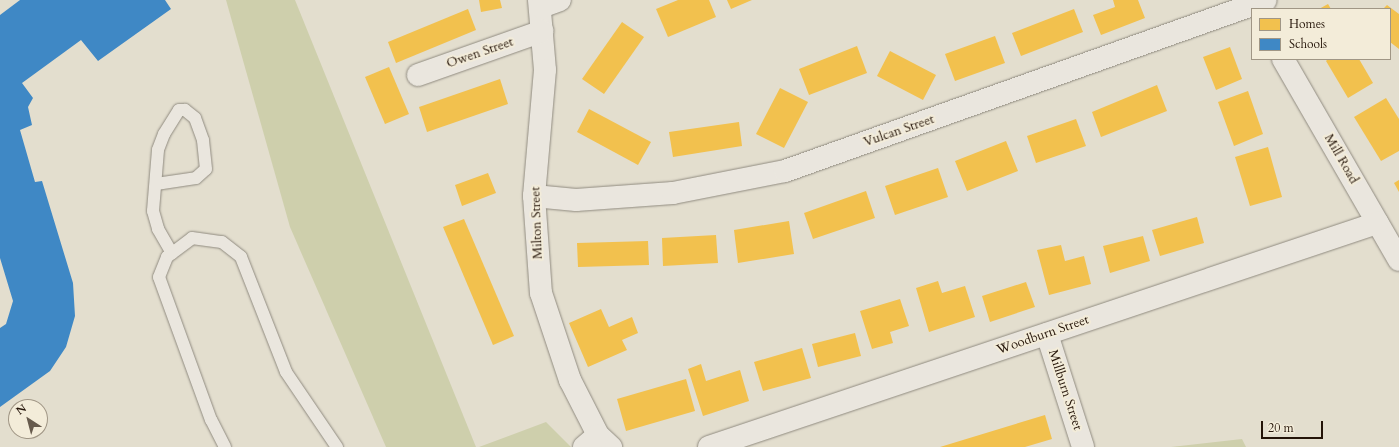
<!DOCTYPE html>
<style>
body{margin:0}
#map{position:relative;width:1399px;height:447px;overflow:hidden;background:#e3dece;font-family:Cardo,serif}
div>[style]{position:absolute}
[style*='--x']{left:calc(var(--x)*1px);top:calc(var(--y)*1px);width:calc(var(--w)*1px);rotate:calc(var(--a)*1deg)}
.green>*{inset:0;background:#cecfac}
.homes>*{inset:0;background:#f2c14e}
.schools>*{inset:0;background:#3f88c5}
.roads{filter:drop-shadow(0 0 1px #908b80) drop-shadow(0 0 1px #908b80)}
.service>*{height:12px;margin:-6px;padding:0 6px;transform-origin:6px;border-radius:6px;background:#eae6de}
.minor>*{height:22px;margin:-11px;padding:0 11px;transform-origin:11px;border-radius:11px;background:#eae6de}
span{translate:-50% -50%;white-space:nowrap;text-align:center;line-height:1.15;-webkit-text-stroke:4px #f3ecd9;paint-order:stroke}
.street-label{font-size:13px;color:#241408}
.legend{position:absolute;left:1251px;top:8px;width:140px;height:52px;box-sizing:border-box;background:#f3ecd9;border:1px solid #a09685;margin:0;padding:5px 7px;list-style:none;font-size:12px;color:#241408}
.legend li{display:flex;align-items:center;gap:8px;height:20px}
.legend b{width:20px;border:1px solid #a09685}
.north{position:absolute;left:8px;top:399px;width:40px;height:40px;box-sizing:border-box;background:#f3ecd9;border:1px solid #a09685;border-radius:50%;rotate:324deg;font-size:11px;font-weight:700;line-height:16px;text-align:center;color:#241408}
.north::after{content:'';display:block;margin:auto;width:14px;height:18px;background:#675b4d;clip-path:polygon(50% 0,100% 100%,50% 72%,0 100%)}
.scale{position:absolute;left:1261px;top:421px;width:62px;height:18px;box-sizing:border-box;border:2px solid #241408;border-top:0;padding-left:5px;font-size:12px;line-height:14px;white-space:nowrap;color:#241408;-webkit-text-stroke:3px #f3ecd9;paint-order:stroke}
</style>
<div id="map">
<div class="green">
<i style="clip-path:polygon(226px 0,295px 0,476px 447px,386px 447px,290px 227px)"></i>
<i style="clip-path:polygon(546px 422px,571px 447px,479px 447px)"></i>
<i style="clip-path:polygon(1242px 439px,1246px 447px,1171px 447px)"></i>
</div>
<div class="homes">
<i style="clip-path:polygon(479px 0,500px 0,502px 8px,481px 12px)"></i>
<i style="clip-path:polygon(678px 0,709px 0,716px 17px,668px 37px,656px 9px)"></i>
<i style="clip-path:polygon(727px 0,752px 0,731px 9px)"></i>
<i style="clip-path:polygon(1113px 0,1138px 0,1145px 18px,1101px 35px,1093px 15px,1115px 7px)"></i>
<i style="clip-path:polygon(1328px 4px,1331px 9px,1319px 9px)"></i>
<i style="clip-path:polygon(1387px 5px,1399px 14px,1399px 49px,1390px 42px,1390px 9px,1383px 9px)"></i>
<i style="clip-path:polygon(468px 9px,476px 30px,396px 63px,388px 42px)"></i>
<i style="clip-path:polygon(1074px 9px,1083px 32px,1021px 56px,1012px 33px)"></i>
<i style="clip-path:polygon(622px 22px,644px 37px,604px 94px,582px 79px)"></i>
<i style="clip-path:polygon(995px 36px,1005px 63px,955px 81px,945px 54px)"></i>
<i style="clip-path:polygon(857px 46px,867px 73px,809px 95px,799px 69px)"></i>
<i style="clip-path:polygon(1230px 47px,1242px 79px,1216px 90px,1203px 57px)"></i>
<i style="clip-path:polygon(890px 51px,936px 75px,923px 100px,877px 76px)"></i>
<i style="clip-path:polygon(1328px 59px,1359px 59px,1373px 83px,1348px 98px,1326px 61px)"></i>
<i style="clip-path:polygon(389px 67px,409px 114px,385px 124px,365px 77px)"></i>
<i style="clip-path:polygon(500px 79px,508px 104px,427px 132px,419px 107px)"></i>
<i style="clip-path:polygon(1157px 85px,1167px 111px,1101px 137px,1092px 112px)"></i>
<i style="clip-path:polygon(780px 88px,808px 102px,784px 148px,756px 134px)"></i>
<i style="clip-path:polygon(1248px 91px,1263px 134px,1234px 146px,1218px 102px)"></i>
<i style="clip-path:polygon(1386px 98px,1399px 119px,1399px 151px,1381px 161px,1354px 117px)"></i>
<i style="clip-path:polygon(589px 109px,651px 142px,638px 165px,577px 132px)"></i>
<i style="clip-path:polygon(1076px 119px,1086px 146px,1036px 163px,1027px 136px)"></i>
<i style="clip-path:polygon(739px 122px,742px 146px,673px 157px,669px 132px)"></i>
<i style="clip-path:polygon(1006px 141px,1018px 171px,967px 191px,955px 161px)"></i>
<i style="clip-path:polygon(1268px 147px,1282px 197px,1250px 206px,1235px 157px)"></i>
<i style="clip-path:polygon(938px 168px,948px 197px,895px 215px,885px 186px)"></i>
<i style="clip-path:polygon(488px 173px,496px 193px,462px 206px,455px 185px)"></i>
<i style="clip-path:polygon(1399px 180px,1399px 192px,1394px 183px)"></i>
<i style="clip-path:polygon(866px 191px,875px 218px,813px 239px,804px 213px)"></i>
<i style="clip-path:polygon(1197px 217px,1204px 243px,1160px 256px,1152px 230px)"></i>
<i style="clip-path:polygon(464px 219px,514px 336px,493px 345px,443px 227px)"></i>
<i style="clip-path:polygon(789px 221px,794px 254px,738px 263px,734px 230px)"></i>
<i style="clip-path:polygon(716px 235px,718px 263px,663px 266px,662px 238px)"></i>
<i style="clip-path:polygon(1143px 236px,1150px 261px,1110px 273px,1103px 246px)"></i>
<i style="clip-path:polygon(648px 241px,649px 265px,578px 267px,577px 243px)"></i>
<i style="clip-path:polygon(1061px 245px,1065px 261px,1084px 256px,1091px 284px,1049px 295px,1037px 250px)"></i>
<i style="clip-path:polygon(938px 281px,942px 293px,965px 286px,975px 317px,929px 332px,916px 288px)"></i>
<i style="clip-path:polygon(1026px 282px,1035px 307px,990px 322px,982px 296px)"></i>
<i style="clip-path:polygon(900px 299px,909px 326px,890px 332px,893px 343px,872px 349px,860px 311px)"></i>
<i style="clip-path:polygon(601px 309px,609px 327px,632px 317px,638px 333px,622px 340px,627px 350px,588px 367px,569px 323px)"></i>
<i style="clip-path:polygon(855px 333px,861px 356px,818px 367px,812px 344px)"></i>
<i style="clip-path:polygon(802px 348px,811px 378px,763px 391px,754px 362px)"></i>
<i style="clip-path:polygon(701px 364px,706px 381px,740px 370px,749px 401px,703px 416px,688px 369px)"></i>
<i style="clip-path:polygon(686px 379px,695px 411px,626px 431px,617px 399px)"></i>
<i style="clip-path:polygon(1045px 415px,1052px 439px,1025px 447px,940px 447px)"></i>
</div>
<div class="schools">
<i style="clip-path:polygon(20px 0,165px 0,171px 9px,98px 61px,81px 40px,22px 83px,33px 98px,28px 107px,32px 125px,20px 130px,35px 182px,42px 181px,73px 283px,75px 316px,66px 347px,50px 371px,0 407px,0 328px,6px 324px,13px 301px,0 258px,0 15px)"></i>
</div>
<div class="roads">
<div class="service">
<i style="--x:156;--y:184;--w:40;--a:-8.5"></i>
<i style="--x:196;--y:178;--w:13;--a:-42"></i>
<i style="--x:206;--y:169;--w:29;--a:-96"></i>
<i style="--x:203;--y:140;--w:23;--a:-110"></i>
<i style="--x:195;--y:118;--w:13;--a:-141"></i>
<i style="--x:185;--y:110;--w:6;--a:180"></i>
<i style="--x:179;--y:110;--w:28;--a:122"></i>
<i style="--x:164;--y:134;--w:17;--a:111"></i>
<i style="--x:158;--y:150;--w:61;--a:94.7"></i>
<i style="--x:153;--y:211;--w:19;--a:74"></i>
<i style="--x:158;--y:229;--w:28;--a:60"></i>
<i style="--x:225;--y:447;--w:30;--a:-117"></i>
<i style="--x:211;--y:420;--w:152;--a:-110"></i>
<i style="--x:159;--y:277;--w:22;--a:-68"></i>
<i style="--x:167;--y:257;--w:31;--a:-37"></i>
<i style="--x:192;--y:238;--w:30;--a:8"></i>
<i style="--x:222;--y:242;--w:24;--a:38"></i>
<i style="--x:241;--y:257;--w:123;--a:68.6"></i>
<i style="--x:286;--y:372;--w:91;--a:55.8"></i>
</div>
<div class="minor">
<i style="--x:539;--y:0;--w:70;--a:85.1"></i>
<i style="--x:545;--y:70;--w:126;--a:95"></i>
<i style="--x:534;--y:196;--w:97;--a:85.9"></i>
<i style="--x:541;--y:293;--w:92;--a:71.6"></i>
<i style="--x:570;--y:380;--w:62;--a:63"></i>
<i style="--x:598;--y:435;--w:18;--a:43"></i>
<i style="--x:541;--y:7;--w:20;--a:-20"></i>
<i style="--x:1283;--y:59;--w:232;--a:60"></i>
<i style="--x:418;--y:75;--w:132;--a:-19.5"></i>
<i style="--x:534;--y:196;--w:42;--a:5.4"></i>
<i style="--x:576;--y:200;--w:97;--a:-4.1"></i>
<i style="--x:673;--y:193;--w:114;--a:-11.1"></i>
<i style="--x:785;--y:171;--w:510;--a:-19.57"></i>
<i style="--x:1047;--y:334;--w:119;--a:72.3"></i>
<i style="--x:584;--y:447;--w:18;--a:-41"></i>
<i style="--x:709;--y:447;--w:705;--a:-18.54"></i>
</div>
</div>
<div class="street-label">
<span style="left:480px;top:53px;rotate:-19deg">Owen Street</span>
<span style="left:899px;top:131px;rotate:-19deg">Vulcan Street</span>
<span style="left:1341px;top:159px;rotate:60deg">Mill Road</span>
<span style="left:537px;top:223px;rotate:-92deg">Milton Street</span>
<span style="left:1043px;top:335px;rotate:-19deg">Woodburn Street</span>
<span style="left:1065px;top:390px;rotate:72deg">Millburn Street</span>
</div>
<ul class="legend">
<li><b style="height:11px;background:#f2c14e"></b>Homes</li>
<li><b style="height:11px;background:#3f88c5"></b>Schools</li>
</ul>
<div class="north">N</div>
<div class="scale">20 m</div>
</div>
